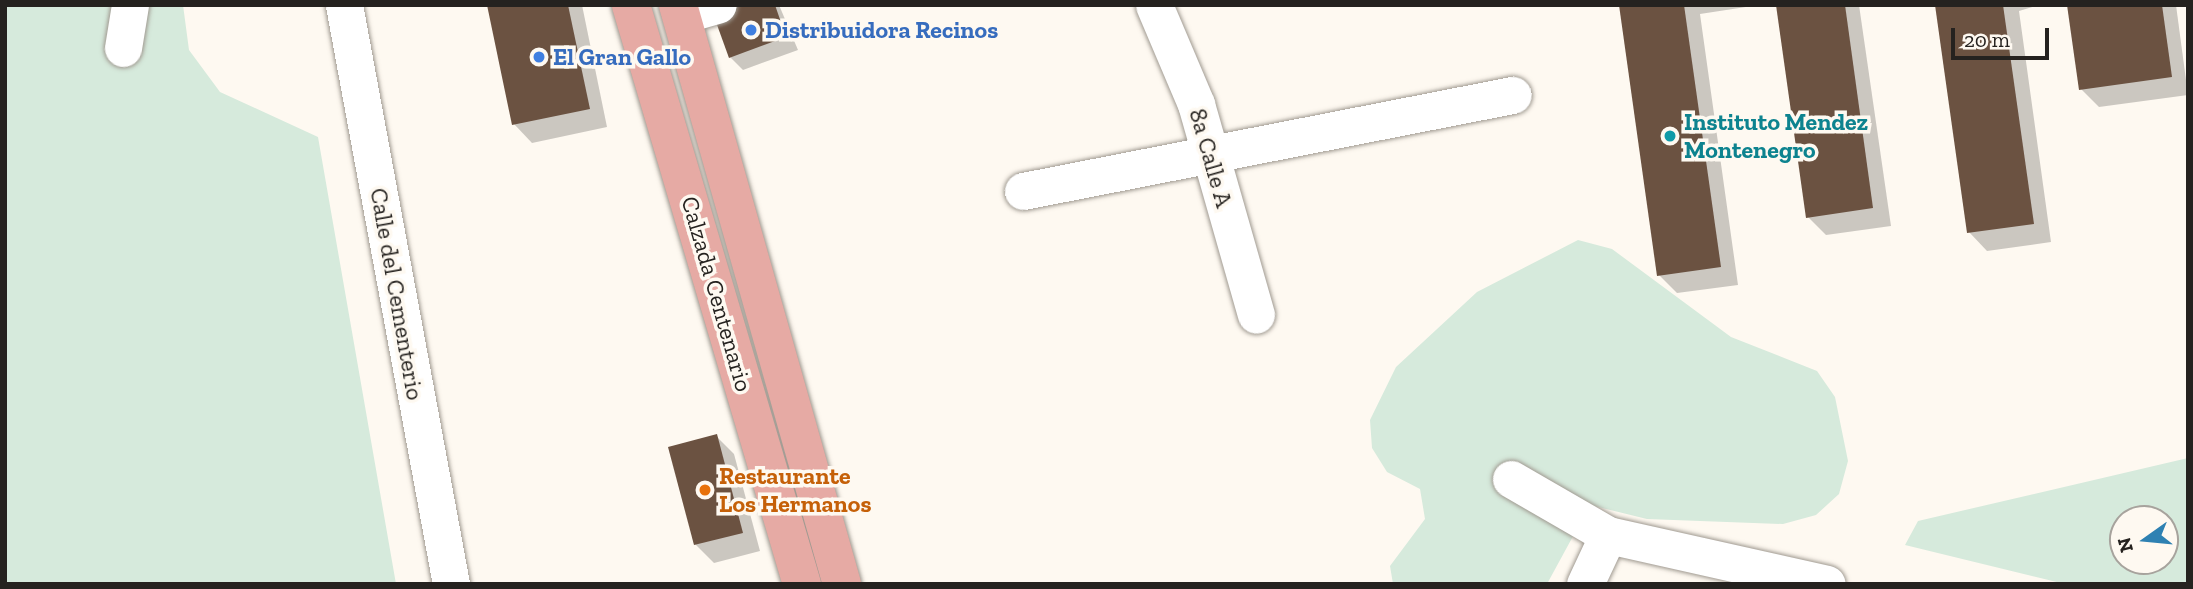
<!DOCTYPE html>
<style>
body{margin:0}
#map{position:relative;width:2193px;height:589px;overflow:hidden;background:#fef9f1;font-family:"Zilla Slab",serif}
div>[style]{position:absolute}
[style*='--x']{left:calc(var(--x)*1px);top:calc(var(--y)*1px);width:calc(var(--w)*1px);rotate:calc(var(--a)*1deg)}
.green>*{inset:0;background:#d6eadc}
.shadow>*{inset:0;background:#0003}
.building>*{inset:0;background:#6b5241}
.roads{filter:drop-shadow(0 0 2px #a09a91) drop-shadow(0 0 2px #a09a91)}
.minor>*{height:37px;margin:-18.5px;padding:0 18.5px;transform-origin:18.5px;border-radius:18.5px;background:#fff}
.major>*{height:38px;margin:-19px;padding:0 19px;transform-origin:19px;border-radius:19px;background:#e6aaa4}
.dots>*{width:19px;height:19px;translate:-50% -50%;box-sizing:border-box;border:4px solid #fef9f1;border-radius:50%}
span{translate:-50% -50%;white-space:nowrap;text-align:center;line-height:1.15;-webkit-text-stroke:7px #fef9f1;paint-order:stroke}
.shop-label{font-size:24px;color:#366cbe;font-weight:700}
.left{translate:0 -50%;text-align:left}
.culture-label{font-size:24px;color:#0d838f;font-weight:700}
.street-label{font-size:24px;color:#25221f}
.food-label{font-size:24px;color:#c56008;font-weight:700}
.frame{position:absolute;inset:0;border:7px solid #25221f;pointer-events:none}
.north{position:absolute;left:2109px;top:505px;width:70px;height:70px;box-sizing:border-box;background:#fef9f1;border:2px solid #a7a39d;border-radius:50%;rotate:255deg;font-size:19px;font-weight:700;line-height:28px;text-align:center;color:#25221f}
.north::after{content:'';display:block;margin:auto;width:24px;height:32px;background:#2e81b2;clip-path:polygon(50% 0,100% 100%,50% 72%,0 100%)}
.scale{position:absolute;left:1951px;top:28px;width:98px;height:32px;box-sizing:border-box;border:4px solid #25221f;border-top:0;padding-left:9px;font-size:21px;line-height:24px;white-space:nowrap;color:#25221f;-webkit-text-stroke:5px #fef9f1;paint-order:stroke}
</style>
<div id="map">
<div class="green">
<i style="clip-path:polygon(5px 5px,183px 5px,189px 50px,220px 92px,318px 137px,396px 584px,5px 584px)"></i>
<i style="clip-path:polygon(1578px 240px,1612px 249px,1731px 337px,1817px 371px,1835px 397px,1848px 461px,1839px 494px,1816px 515px,1783px 524px,1647px 519px,1590px 505px,1547px 584px,1393px 584px,1390px 566px,1425px 519px,1420px 489px,1387px 472px,1372px 448px,1370px 420px,1396px 367px,1477px 292px)"></i>
<i style="clip-path:polygon(evenodd,2188px 458px,2188px 584px,2065px 584px,1905px 545px,1918px 521px,2188px 458px,2123px 519px,2165px 519px,2165px 561px,2123px 561px,2123px 519px)"></i>
</div>
<div class="shadow">
<i style="clip-path:polygon(489px 5px,582px 5px,607px 127px,532px 143px,514px 124px)"></i>
<i style="clip-path:polygon(749px 5px,779px 5px,798px 50px,743px 70px,730px 57px)"></i>
<i style="clip-path:polygon(1621px 5px,1759px 5px,1700px 14px,1738px 285px,1677px 293px,1659px 275px)"></i>
<i style="clip-path:polygon(1778px 5px,1859px 5px,1891px 226px,1826px 235px,1808px 217px)"></i>
<i style="clip-path:polygon(1937px 5px,2039px 5px,2019px 11px,2051px 242px,1987px 251px,1969px 232px)"></i>
<i style="clip-path:polygon(2069px 5px,2176px 5px,2188px 95px,2099px 107px,2081px 89px)"></i>
<i style="clip-path:polygon(716px 436px,734px 454px,760px 551px,714px 563px,695px 544px)"></i>
</div>
<div class="building">
<i style="clip-path:polygon(487px 5px,568px 5px,590px 109px,512px 125px)"></i>
<i style="clip-path:polygon(743px 5px,775px 5px,786px 37px,729px 58px,716px 22px,724px 12px)"></i>
<i style="clip-path:polygon(1619px 5px,1684px 5px,1721px 267px,1657px 276px)"></i>
<i style="clip-path:polygon(1776px 5px,1845px 5px,1873px 208px,1806px 218px)"></i>
<i style="clip-path:polygon(1935px 5px,2003px 5px,2034px 224px,1967px 233px)"></i>
<i style="clip-path:polygon(2067px 5px,2162px 5px,2172px 77px,2079px 90px)"></i>
<i style="clip-path:polygon(717px 434px,743px 533px,694px 545px,668px 447px)"></i>
</div>
<div class="roads">
<div class="minor">
<i style="--x:344;--y:5;--w:589;--a:79.53"></i>
<i style="--x:1154;--y:5;--w:108;--a:67"></i>
<i style="--x:1196;--y:104;--w:219;--a:74.1"></i>
<i style="--x:682;--y:15;--w:37;--a:-16"></i>
<i style="--x:123;--y:48;--w:44;--a:-80.8"></i>
<i style="--x:1023;--y:191;--w:499;--a:-11.1"></i>
<i style="--x:1511;--y:479;--w:112;--a:30"></i>
<i style="--x:1608;--y:535;--w:224;--a:12.6"></i>
<i style="--x:1585;--y:584;--w:54;--a:-64.9"></i>
</div>
<div class="major">
<i style="--x:631;--y:5;--w:604;--a:73.55"></i>
<i style="--x:678;--y:5;--w:602;--a:74.19"></i>
</div>
</div>
<div class="dots">
<i style="left:751px;top:30px;background:#3f7fe0"></i>
<i style="left:539px;top:57px;background:#3f7fe0"></i>
<i style="left:1670px;top:136px;background:#0f9aa8"></i>
<i style="left:705px;top:490px;background:#e8710a"></i>
</div>
<div class="shop-label">
<span class="left" style="left:765px;top:30px">Distribuidora Recinos</span>
<span class="left" style="left:553px;top:57px">El Gran Gallo</span>
</div>
<div class="culture-label">
<span class="left" style="left:1684px;top:136px">Instituto Mendez<br>Montenegro</span>
</div>
<div class="street-label">
<span style="left:1211px;top:158px;rotate:74deg">8a Calle A</span>
<span style="left:397px;top:294px;rotate:80deg">Calle del Cementerio</span>
<span style="left:717px;top:294px;rotate:74deg">Calzada Centenario</span>
</div>
<div class="food-label">
<span class="left" style="left:719px;top:490px">Restaurante<br>Los Hermanos</span>
</div>
<div class="frame"></div>
<div class="north">N</div>
<div class="scale">20 m</div>
</div>
